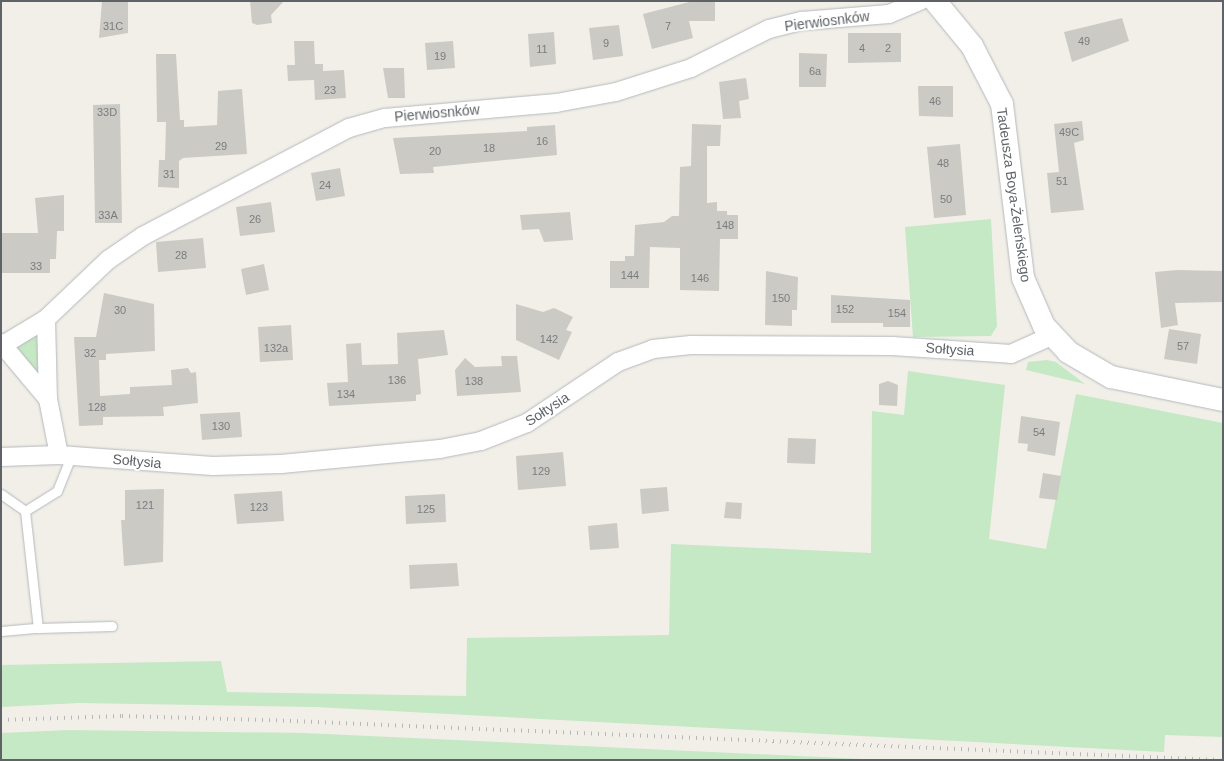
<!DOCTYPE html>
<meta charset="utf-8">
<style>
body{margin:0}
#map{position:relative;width:1224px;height:761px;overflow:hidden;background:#f1efe8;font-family:Helvetica,sans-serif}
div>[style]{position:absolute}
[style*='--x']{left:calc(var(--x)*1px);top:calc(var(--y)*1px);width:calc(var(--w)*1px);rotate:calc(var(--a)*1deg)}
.green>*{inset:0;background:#c5e8c5}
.building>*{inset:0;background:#cccac5}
.roads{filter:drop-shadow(0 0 1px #b5b8bc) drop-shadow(0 0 1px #b5b8bc)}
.service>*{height:9px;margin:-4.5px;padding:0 4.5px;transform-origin:4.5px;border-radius:4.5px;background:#fff}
.minor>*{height:18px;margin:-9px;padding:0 9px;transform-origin:9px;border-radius:9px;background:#fff}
.tertiary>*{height:22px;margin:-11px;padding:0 11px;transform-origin:11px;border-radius:11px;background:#fff}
.rail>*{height:4px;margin-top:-2px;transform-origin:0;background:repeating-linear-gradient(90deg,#b6b7b8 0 1px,transparent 0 7px)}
span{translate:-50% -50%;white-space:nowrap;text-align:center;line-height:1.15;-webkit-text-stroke:4px #fff;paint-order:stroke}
.number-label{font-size:11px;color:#7a7d7f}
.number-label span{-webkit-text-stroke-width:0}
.street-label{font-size:14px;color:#5f6368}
.frame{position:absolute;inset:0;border:2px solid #5f6368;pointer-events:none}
</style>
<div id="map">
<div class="green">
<i style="clip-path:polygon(991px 219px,997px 326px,991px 336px,913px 337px,905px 227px)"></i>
<i style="clip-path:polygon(37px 332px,41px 332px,40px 375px,17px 351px,18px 345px)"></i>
<i style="clip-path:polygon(1047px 360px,1056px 362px,1085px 384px,1026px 370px,1028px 362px)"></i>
<i style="clip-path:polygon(908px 371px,1005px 385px,989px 539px,1046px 549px,1076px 394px,1223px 423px,1223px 737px,1165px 735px,1164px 752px,316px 707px,79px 703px,1px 707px,1px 665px,221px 661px,227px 692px,466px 696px,467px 638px,669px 635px,671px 544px,871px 553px,872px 411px,904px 415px)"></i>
<i style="clip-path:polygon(69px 730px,304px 733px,883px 760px,1px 760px,1px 733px)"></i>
</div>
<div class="building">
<i style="clip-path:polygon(102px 1px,128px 1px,128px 33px,99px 38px)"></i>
<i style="clip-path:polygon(250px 1px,284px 1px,271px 15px,272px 23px,257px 25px,252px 23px)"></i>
<i style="clip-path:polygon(693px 1px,715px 1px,715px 21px,689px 21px,693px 38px,652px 49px,643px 14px)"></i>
<i style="clip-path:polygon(1122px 18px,1129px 41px,1072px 62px,1064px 32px)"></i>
<i style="clip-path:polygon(619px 25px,623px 56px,593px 60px,589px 28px)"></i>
<i style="clip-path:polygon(554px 32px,556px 64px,530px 67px,528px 34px)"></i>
<i style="clip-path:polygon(848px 33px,901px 33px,901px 62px,848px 63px)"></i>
<i style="clip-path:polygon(294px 41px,314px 41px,315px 64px,323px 64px,323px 71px,344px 70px,346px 98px,315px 100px,314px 80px,288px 81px,287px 65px,295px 65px)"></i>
<i style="clip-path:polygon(453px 41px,455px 68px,427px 70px,425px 43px)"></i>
<i style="clip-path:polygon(799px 53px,827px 54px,826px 87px,799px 87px)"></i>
<i style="clip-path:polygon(156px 54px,176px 54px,180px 120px,184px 120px,184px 127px,217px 125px,218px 91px,242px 89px,247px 154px,183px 158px,179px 161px,179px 188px,158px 187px,159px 160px,165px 160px,166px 122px,157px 122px)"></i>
<i style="clip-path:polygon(383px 68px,404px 68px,405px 98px,388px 98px)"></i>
<i style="clip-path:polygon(746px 78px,749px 99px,739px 101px,741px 118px,723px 119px,719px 82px)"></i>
<i style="clip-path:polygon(918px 86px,953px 86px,953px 117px,919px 116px)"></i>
<i style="clip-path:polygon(120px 104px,122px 223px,95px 223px,93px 105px)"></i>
<i style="clip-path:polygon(1082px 121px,1084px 140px,1074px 143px,1084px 210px,1051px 213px,1047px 173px,1059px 172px,1054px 124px)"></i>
<i style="clip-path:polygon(692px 124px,721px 125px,720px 146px,707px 146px,707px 203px,717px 202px,717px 211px,727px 211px,727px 215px,738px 215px,738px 239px,720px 239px,719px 291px,680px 290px,680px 248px,650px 247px,649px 288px,610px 288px,610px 261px,625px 261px,625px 256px,634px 256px,635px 225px,664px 222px,672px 216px,679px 216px,680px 167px,691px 166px)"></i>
<i style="clip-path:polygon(555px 125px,557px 155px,433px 167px,434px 173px,400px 174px,393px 138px,527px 131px,527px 127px)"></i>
<i style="clip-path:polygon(960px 144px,966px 215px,934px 218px,927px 147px)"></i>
<i style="clip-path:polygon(340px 168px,345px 196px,316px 201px,311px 173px)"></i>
<i style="clip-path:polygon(64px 195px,64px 231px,57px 231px,56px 259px,50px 259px,50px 273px,1px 273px,1px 233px,38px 233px,35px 198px)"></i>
<i style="clip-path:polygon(271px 202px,275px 232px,240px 236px,236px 207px)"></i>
<i style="clip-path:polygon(570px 212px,573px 240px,544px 242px,539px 229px,522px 230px,520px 215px)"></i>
<i style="clip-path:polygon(203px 238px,206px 268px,158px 272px,156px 242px)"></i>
<i style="clip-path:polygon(264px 264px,269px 290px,246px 295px,241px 269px)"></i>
<i style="clip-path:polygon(1177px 270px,1223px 271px,1223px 302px,1175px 303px,1178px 325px,1161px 328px,1155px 272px)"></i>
<i style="clip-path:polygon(766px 271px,798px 277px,797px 310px,792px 310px,792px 326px,765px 325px)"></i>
<i style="clip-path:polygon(104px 293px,154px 304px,155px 351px,106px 354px,106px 360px,99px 360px,100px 396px,130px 394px,130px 387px,172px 385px,171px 370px,188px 368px,191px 373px,196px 372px,198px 403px,163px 407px,164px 416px,103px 417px,103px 425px,79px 426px,74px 337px,96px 337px)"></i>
<i style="clip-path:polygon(831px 295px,910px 300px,910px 327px,883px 327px,883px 323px,831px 323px)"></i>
<i style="clip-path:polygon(516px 304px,543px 312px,554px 308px,573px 317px,566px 330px,572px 332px,559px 360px,516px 340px)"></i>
<i style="clip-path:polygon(291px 325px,293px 360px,260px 362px,258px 327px)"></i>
<i style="clip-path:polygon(1169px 329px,1201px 334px,1197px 364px,1164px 359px)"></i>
<i style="clip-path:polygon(444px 330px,448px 355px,418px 359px,421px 394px,416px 395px,416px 401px,329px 406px,327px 383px,348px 382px,346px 344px,361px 343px,362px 365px,398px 364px,397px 333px)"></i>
<i style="clip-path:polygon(501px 356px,517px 356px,521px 392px,457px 396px,455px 370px,465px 358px,475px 367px,502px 366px)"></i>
<i style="clip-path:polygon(888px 381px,898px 385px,897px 406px,879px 405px,879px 384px)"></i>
<i style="clip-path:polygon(240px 412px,242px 437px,202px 440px,200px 414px)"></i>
<i style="clip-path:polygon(1021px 416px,1060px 422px,1055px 456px,1027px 451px,1028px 444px,1018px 443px)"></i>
<i style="clip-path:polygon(788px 438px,816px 439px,815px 464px,787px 463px)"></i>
<i style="clip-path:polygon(563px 452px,566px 486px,518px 490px,516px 456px)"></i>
<i style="clip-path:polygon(1043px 473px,1061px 476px,1057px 500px,1039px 498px)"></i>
<i style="clip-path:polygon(667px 487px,669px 511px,642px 514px,640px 489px)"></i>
<i style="clip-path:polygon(164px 489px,163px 562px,124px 566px,121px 520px,125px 520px,125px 490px)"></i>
<i style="clip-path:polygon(282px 491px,284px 521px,237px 524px,234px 494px)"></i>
<i style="clip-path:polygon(445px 494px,446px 522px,406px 524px,405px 496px)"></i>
<i style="clip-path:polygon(726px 502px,742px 503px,741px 519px,724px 518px)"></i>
<i style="clip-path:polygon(617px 523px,619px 548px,590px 550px,588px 526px)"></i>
<i style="clip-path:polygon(457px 563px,459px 586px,410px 589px,409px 565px)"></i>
</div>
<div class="roads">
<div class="service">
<i style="--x:1;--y:494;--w:29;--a:35"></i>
<i style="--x:25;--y:511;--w:118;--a:83.7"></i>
<i style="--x:38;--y:628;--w:74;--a:-1.5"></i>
<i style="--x:25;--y:511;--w:38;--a:-32"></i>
<i style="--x:57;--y:491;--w:38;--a:-68"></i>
<i style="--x:1;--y:631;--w:37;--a:-5"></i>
</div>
<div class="minor">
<i style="--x:46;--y:319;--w:80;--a:88.6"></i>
<i style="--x:1;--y:343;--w:73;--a:50"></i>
<i style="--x:48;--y:399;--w:57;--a:78.9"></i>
<i style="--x:3;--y:345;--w:50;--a:-31.2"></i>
<i style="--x:46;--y:319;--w:86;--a:-43.6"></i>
<i style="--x:108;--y:260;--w:42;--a:-34.4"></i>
<i style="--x:143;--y:236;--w:233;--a:-27.7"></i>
<i style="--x:349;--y:128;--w:37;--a:-16"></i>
<i style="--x:385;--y:118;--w:172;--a:-5"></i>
<i style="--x:556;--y:103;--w:61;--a:-10.4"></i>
<i style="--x:616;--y:92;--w:79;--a:-17.7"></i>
<i style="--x:691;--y:68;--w:87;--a:-26.6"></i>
<i style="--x:769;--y:29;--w:34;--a:-14"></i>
<i style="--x:802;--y:21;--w:87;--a:-4.6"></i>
<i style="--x:889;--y:14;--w:34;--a:-23"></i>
<i style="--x:1;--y:457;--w:58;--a:-2"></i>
<i style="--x:59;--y:455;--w:154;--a:4.1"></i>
<i style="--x:213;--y:466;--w:68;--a:-1.7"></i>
<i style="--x:281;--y:464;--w:160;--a:-5.4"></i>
<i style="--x:440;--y:449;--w:42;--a:-11"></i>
<i style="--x:481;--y:441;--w:49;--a:-21.4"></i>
<i style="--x:527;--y:423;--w:110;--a:-33.8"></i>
<i style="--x:618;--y:362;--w:37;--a:-20"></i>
<i style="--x:653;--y:349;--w:38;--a:-6"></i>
<i style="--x:691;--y:345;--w:201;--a:0.3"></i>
<i style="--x:892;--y:346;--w:119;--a:3.8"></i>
<i style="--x:1011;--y:354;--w:44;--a:-24.2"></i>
</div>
<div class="tertiary">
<i style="--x:935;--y:1;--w:58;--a:50.6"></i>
<i style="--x:972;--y:46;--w:65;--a:62.7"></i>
<i style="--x:1002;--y:104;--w:175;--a:83.1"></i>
<i style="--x:1023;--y:278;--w:52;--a:66.4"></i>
<i style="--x:1044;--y:326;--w:35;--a:47"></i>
<i style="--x:1068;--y:352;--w:50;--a:30.2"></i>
<i style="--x:1111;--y:377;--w:114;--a:11.6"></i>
</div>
</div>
<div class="rail">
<i style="--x:1;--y:720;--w:121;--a:-1.9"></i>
<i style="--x:122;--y:716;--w:147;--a:1.6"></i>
<i style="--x:269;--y:720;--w:952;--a:2.41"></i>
</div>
<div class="number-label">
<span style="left:113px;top:26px">31C</span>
<span style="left:668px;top:26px">7</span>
<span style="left:1084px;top:41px">49</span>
<span style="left:606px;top:43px">9</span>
<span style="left:862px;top:48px">4</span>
<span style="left:888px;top:48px">2</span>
<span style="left:542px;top:49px">11</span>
<span style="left:440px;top:56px">19</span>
<span style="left:815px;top:71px">6a</span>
<span style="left:330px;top:90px">23</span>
<span style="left:935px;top:101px">46</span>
<span style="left:107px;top:112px">33D</span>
<span style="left:1069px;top:132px">49C</span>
<span style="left:542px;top:141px">16</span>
<span style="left:221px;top:146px">29</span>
<span style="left:489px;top:148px">18</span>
<span style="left:435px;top:151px">20</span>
<span style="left:943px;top:163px">48</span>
<span style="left:169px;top:174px">31</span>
<span style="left:1062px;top:181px">51</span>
<span style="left:325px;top:185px">24</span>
<span style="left:946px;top:199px">50</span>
<span style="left:108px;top:215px">33A</span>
<span style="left:255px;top:219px">26</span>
<span style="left:725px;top:225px">148</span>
<span style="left:181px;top:255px">28</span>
<span style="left:36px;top:266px">33</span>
<span style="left:630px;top:275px">144</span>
<span style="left:700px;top:278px">146</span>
<span style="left:781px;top:298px">150</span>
<span style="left:845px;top:309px">152</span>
<span style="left:120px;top:310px">30</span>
<span style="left:897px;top:313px">154</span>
<span style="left:549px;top:339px">142</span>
<span style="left:1183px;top:346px">57</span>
<span style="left:276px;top:348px">132a</span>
<span style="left:90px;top:353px">32</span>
<span style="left:397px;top:380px">136</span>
<span style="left:474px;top:381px">138</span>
<span style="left:346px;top:394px">134</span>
<span style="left:97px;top:407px">128</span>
<span style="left:221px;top:426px">130</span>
<span style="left:1039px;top:432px">54</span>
<span style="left:541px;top:471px">129</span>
<span style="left:145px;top:505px">121</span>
<span style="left:259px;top:507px">123</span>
<span style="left:426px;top:509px">125</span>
</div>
<div class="street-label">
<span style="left:827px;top:21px;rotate:-7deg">Pierwiosnków</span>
<span style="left:437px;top:113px;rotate:-5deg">Pierwiosnków</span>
<span style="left:1014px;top:195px;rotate:82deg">Tadeusza Boya-Żeleńskiego</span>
<span style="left:950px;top:349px;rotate:4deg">Sołtysia</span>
<span style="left:547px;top:409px;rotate:-33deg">Sołtysia</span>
<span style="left:137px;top:461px;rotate:5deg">Sołtysia</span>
</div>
<div class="frame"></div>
</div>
